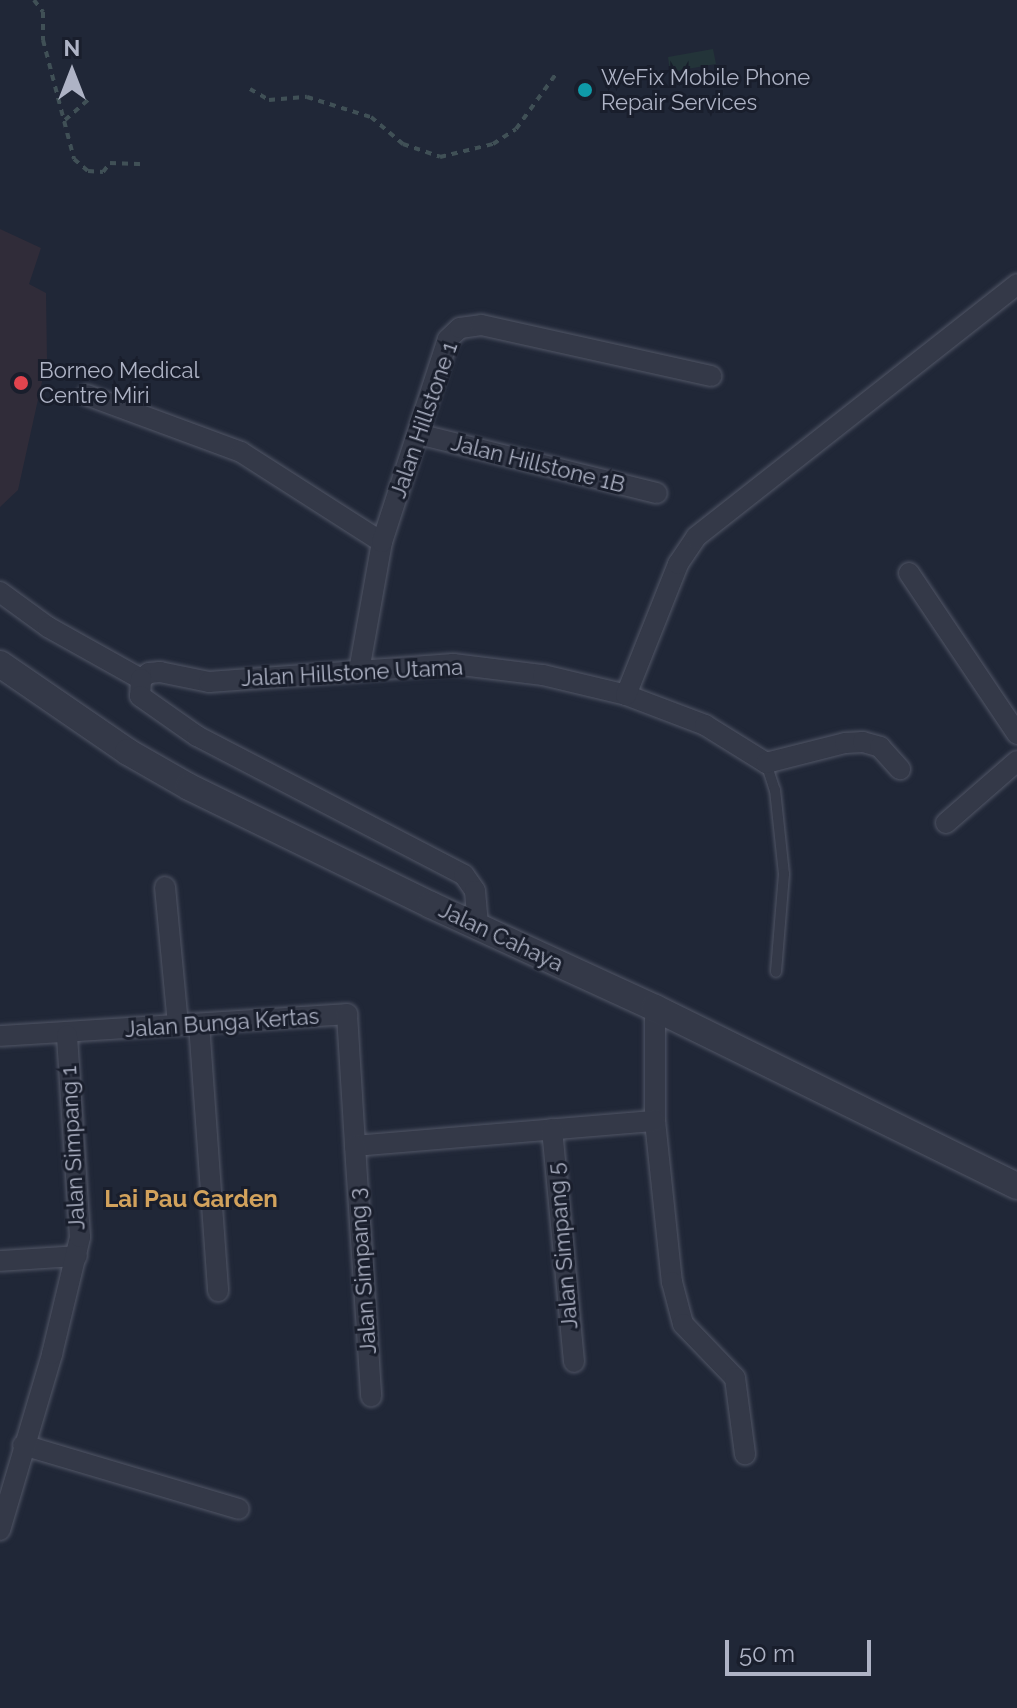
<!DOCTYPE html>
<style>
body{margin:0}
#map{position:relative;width:1017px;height:1708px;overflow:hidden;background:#202737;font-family:Raleway,sans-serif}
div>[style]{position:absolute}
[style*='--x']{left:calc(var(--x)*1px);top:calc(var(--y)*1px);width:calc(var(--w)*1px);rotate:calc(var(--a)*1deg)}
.medical>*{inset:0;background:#302c39}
.green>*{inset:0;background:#233439}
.path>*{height:4px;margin-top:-2px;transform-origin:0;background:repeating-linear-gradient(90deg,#405056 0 6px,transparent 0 12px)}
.roads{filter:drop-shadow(0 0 2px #515666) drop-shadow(0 0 2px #515666)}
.service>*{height:10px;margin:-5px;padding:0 5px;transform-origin:5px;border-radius:5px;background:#343948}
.minor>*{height:20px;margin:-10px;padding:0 10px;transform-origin:10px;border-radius:10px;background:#343948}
.tertiary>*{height:26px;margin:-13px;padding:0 13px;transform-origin:13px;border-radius:13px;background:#343948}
.dots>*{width:22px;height:22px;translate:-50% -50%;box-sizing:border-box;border:4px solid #191e2c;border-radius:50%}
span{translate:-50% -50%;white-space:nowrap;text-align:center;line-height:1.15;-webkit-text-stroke:6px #191e2c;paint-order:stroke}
.poi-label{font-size:22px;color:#aeb3c5}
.left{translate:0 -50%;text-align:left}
.street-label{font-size:22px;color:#aeb3c5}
.neighbourhood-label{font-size:24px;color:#d2a25c;font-weight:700}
.north{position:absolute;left:32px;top:32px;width:80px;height:80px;-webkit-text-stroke:6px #191e2c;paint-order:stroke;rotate:0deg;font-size:22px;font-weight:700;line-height:32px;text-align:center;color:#aeb3c5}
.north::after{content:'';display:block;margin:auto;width:28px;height:36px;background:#aeb3c5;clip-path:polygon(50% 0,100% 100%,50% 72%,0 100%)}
.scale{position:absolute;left:725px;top:1640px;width:146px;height:36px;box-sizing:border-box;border:4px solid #aeb3c5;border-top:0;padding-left:10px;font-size:24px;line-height:28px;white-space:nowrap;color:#aeb3c5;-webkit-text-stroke:6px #191e2c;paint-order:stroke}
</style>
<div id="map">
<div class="medical">
<i style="clip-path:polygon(0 229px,41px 248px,29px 284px,46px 293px,47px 359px,18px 490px,0 507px)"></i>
</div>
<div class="green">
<i style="clip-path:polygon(713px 49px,716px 64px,670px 72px,668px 57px)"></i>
</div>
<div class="path">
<i style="--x:34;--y:0;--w:15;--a:53"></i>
<i style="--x:43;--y:12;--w:28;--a:90"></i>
<i style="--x:43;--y:40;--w:123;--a:75.4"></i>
<i style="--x:74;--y:159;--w:18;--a:41"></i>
<i style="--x:88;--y:171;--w:15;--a:4"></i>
<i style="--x:103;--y:172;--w:11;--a:-52"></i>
<i style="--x:110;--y:163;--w:35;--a:2"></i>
<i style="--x:250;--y:89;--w:22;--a:30"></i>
<i style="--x:269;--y:100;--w:38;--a:-5"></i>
<i style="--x:307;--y:97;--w:67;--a:17.4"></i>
<i style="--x:371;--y:117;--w:42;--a:40.2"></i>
<i style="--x:403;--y:144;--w:39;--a:19"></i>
<i style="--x:440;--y:157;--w:55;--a:-13.8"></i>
<i style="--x:493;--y:144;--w:27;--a:-33"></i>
<i style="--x:516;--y:129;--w:68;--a:-54"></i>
<i style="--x:65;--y:120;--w:33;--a:-41"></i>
</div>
<div class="roads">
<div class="service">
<i style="--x:766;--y:763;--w:28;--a:72"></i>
<i style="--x:775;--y:790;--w:84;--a:83.9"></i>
<i style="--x:784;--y:874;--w:98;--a:94.7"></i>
</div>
<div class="minor">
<i style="--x:87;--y:395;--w:164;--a:20.3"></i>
<i style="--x:241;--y:452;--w:167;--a:32.6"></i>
<i style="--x:418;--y:434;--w:246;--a:13.9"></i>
<i style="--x:909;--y:573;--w:194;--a:56.1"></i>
<i style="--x:0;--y:592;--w:59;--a:36.1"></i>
<i style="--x:48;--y:627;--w:107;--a:29.2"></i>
<i style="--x:359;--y:671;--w:131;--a:-79.9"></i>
<i style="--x:382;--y:542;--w:213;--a:-72"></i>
<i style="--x:448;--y:339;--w:16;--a:-43"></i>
<i style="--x:460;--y:328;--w:21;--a:-8"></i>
<i style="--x:481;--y:325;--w:236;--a:12.5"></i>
<i style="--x:141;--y:679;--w:10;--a:-37"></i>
<i style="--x:149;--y:673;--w:11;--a:-5"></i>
<i style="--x:160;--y:672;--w:50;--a:11.5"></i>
<i style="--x:209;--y:682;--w:245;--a:-4.2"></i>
<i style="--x:453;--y:664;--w:91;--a:7"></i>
<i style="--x:543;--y:675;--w:85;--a:13.5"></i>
<i style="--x:626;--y:695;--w:85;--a:20.8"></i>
<i style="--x:705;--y:725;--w:72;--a:31.9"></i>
<i style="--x:766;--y:763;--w:81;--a:-14.2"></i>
<i style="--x:845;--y:743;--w:18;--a:-3"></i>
<i style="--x:863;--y:742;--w:18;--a:16"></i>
<i style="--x:880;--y:747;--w:30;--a:48"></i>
<i style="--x:141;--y:679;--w:17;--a:93"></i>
<i style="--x:140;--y:696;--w:70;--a:35.1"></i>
<i style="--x:197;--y:736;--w:301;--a:27.5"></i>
<i style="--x:464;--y:875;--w:19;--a:55"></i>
<i style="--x:475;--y:891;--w:36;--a:85"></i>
<i style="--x:626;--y:695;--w:141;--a:-68.3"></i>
<i style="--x:678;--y:564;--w:32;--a:-56"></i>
<i style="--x:696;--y:537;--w:409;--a:-38.2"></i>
<i style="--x:946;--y:823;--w:94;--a:-41.1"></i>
<i style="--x:165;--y:887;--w:139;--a:84.6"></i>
<i style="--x:655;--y:1008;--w:113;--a:90"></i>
<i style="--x:655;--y:1121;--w:162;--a:84"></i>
<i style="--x:672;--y:1282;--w:43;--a:75.3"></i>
<i style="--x:683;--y:1324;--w:75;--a:46.1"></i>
<i style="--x:735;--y:1378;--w:77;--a:82.5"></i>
<i style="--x:199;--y:1024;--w:268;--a:85.9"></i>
<i style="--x:0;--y:1036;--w:348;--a:-3.6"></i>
<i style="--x:347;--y:1014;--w:132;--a:86.5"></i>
<i style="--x:355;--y:1146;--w:301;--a:-4.8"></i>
<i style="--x:552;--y:1129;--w:234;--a:84.6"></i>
<i style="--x:355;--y:1146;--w:251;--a:86.3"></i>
<i style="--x:0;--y:1261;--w:77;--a:-3.7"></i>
<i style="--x:23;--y:1445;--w:225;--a:16.5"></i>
<i style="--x:0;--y:1530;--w:184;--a:-73.5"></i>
<i style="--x:52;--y:1354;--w:120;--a:-76.5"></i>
<i style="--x:80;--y:1237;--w:202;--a:-93.7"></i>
</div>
<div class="tertiary">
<i style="--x:0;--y:664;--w:155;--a:34.5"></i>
<i style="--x:128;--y:752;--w:70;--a:29.8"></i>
<i style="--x:189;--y:787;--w:269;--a:26"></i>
<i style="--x:431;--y:905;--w:247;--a:24.7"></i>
<i style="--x:655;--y:1008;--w:403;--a:26.2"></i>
</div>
</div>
<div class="dots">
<i style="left:585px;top:90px;background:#0f9aa8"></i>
<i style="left:21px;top:383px;background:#e0444e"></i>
</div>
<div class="poi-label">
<span class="left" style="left:601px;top:90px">WeFix Mobile Phone<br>Repair Services</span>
<span class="left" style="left:39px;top:383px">Borneo Medical<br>Centre Miri</span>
</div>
<div class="street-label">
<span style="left:424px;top:420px;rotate:-71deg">Jalan Hillstone 1</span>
<span style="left:538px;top:464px;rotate:14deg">Jalan Hillstone 1B</span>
<span style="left:352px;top:673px;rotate:-3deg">Jalan Hillstone Utama</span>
<span style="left:501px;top:937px;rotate:25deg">Jalan Cahaya</span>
<span style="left:222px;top:1023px;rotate:-4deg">Jalan Bunga Kertas</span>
<span style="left:73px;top:1148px;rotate:-93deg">Jalan Simpang 1</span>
<span style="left:563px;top:1246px;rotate:-95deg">Jalan Simpang 5</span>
<span style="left:363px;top:1271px;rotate:-94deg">Jalan Simpang 3</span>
</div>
<div class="neighbourhood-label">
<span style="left:191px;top:1199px">Lai Pau Garden</span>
</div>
<div class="north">N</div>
<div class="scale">50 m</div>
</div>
